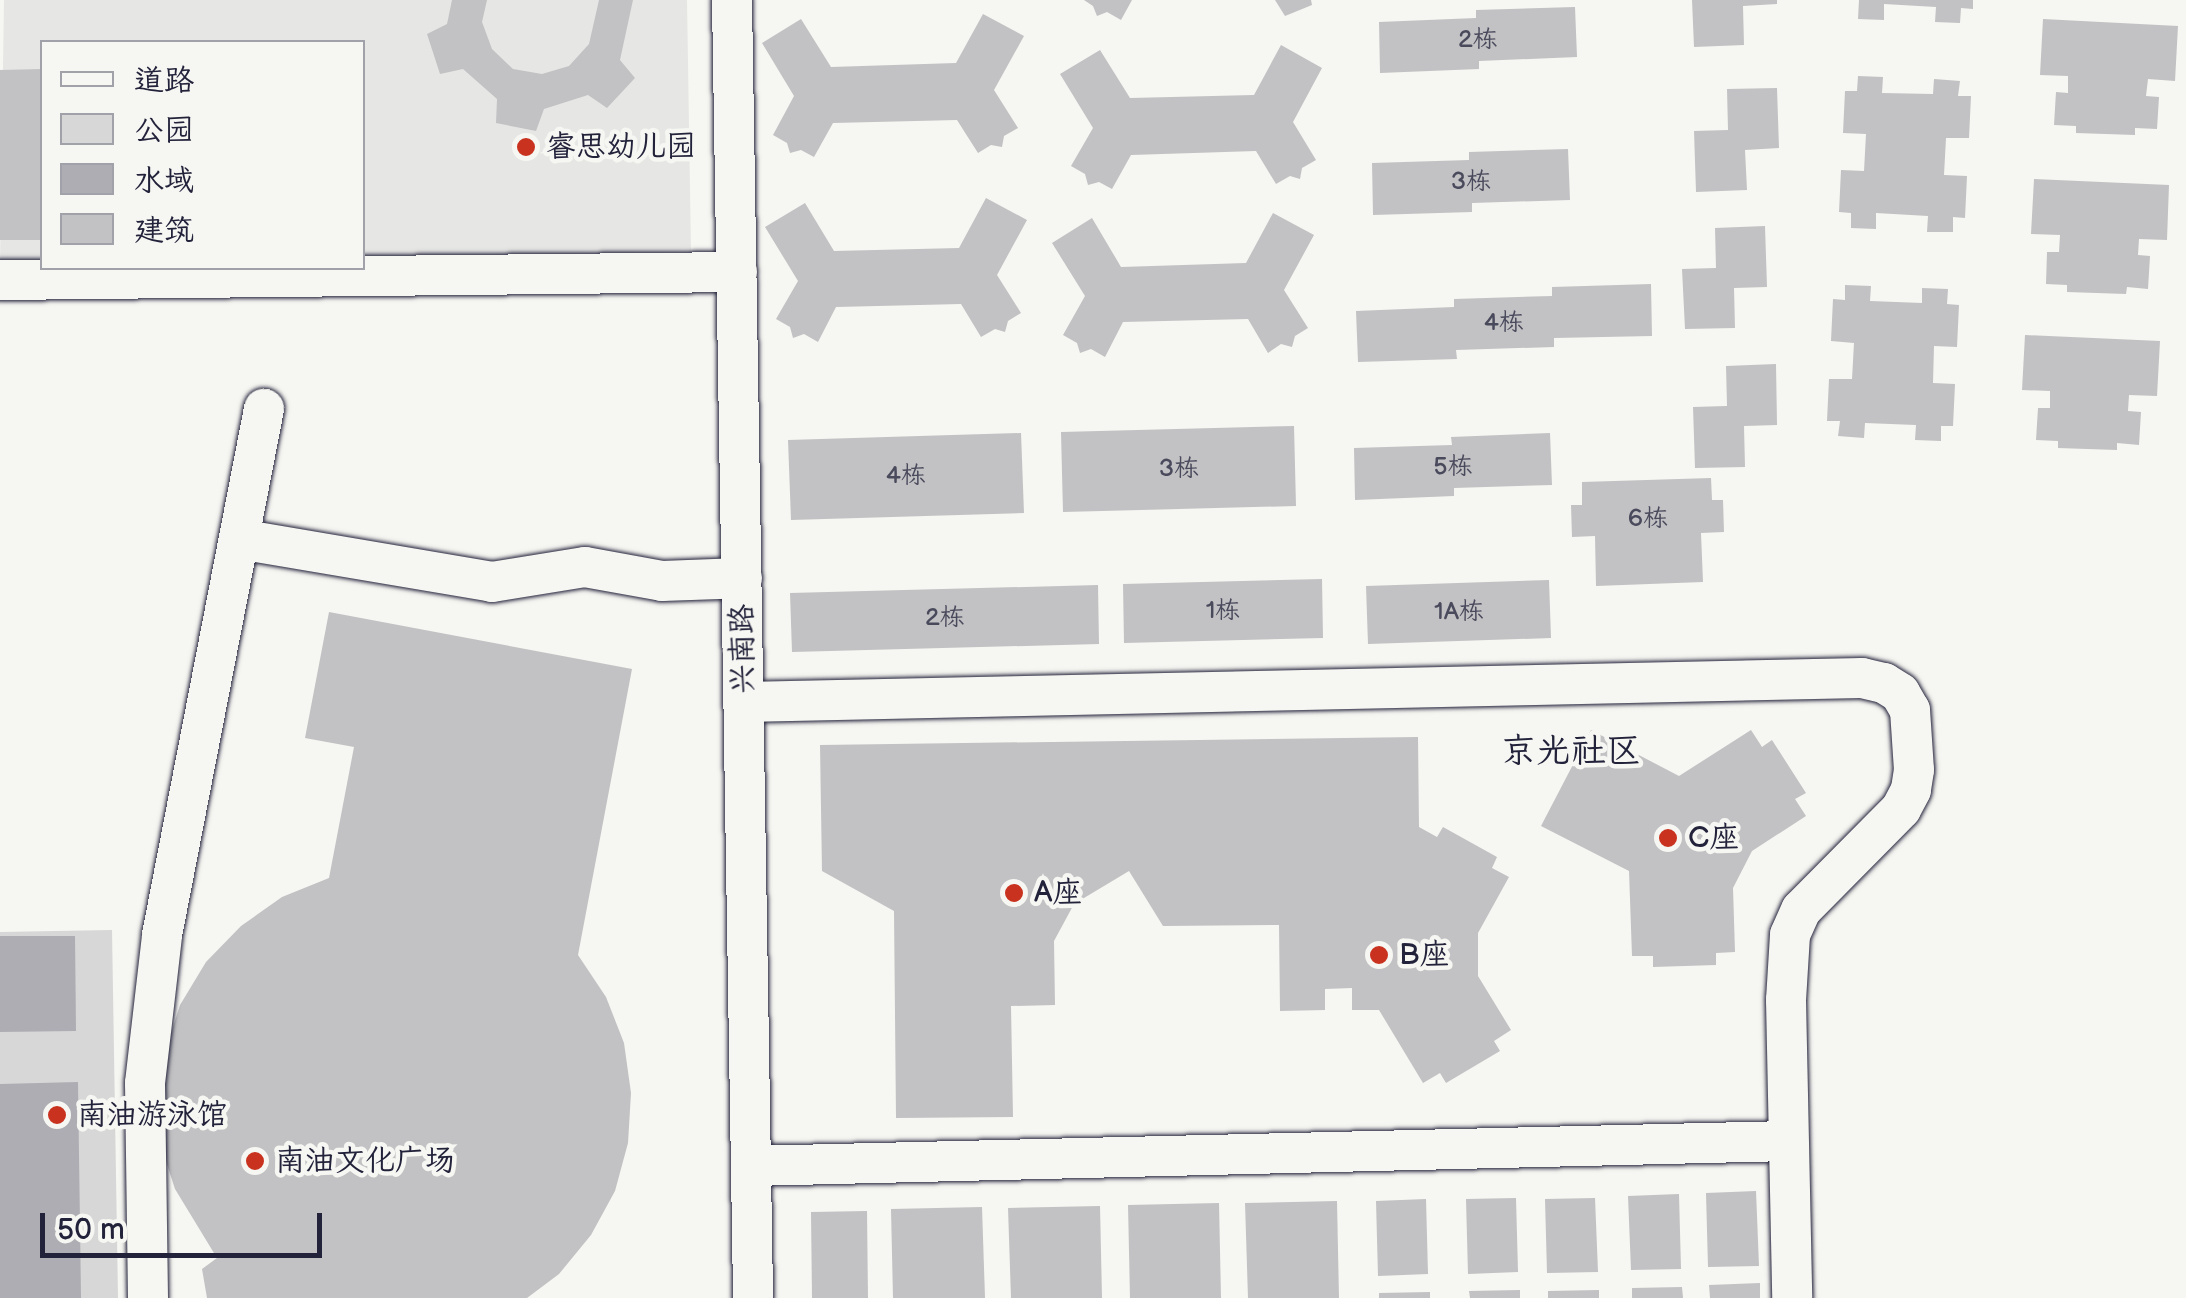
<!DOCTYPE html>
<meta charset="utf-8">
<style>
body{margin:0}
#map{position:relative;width:2186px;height:1298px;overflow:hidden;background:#f6f6f2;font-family:"Balsamiq Sans","LXGW WenKai TC",sans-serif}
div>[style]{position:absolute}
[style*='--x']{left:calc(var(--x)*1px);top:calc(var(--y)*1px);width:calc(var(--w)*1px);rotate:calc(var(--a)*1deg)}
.built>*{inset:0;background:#e6e6e4}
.green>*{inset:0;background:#d7d7d7}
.water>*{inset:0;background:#adadb3}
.building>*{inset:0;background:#c2c2c4}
.roads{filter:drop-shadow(0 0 2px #22223b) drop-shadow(0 0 2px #22223b)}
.minor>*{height:40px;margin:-20px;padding:0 20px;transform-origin:20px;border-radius:20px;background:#f6f6f2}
.dots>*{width:28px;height:28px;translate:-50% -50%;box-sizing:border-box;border:5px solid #f6f6f2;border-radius:50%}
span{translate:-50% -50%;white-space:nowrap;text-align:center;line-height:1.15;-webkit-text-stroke:9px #f6f6f2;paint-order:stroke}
.number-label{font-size:25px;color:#4a4a5d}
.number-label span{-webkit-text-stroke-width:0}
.poi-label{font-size:30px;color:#22223b}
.left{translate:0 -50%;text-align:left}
.street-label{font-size:30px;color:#22223b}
.quarter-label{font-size:35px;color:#22223b}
.legend{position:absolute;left:40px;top:40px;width:325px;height:230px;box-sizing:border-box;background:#f6f6f2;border:2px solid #a1a1a9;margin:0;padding:12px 18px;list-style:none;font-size:30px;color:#22223b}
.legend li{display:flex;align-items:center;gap:20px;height:50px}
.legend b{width:50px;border:2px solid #a1a1a9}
.scale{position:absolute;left:40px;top:1213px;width:282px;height:45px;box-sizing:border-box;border:5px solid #22223b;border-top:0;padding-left:12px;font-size:30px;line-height:35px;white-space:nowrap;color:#22223b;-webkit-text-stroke:8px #f6f6f2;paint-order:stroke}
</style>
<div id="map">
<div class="built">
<i style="clip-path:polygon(4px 0,687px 0,691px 252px,363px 258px,362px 42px,42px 42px,42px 263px,0 264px)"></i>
</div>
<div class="green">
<i style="clip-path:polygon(112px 930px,118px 1298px,0 1298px,0 932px)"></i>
</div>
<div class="water">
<i style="clip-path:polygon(0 936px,75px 936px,76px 1031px,0 1032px)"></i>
<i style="clip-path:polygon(78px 1082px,81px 1298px,0 1298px,0 1084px)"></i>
</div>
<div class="building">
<i style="clip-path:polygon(452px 0,487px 0,482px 22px,492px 49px,513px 69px,542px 74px,569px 66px,589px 44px,599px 0,633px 0,620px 60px,635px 78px,607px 108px,588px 95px,544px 109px,536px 131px,496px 123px,497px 99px,463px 69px,440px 74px,427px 34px,447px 24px)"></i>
<i style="clip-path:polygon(1084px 0,1132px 0,1121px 20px,1107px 12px,1097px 16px,1093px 6px)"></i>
<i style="clip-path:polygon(1275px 0,1311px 0,1312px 5px,1285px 16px)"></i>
<i style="clip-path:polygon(1692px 0,1777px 0,1777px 4px,1743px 6px,1744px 45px,1694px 47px)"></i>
<i style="clip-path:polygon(1859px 0,1973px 0,1973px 9px,1961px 8px,1960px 23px,1935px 22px,1936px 7px,1884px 4px,1884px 20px,1858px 19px)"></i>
<i style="clip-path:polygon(1575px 7px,1577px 57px,1479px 61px,1479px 69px,1380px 73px,1379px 22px,1476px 18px,1476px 10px)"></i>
<i style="clip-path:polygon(983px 14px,1024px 36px,994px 90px,1018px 128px,1004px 136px,1002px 147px,991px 145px,978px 153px,957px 120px,833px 123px,814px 157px,801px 150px,790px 153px,787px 143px,773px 135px,794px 96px,762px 43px,801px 19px,831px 67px,956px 63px)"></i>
<i style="clip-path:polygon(2043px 19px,2178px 26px,2175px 81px,2148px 79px,2146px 96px,2159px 97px,2157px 129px,2135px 128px,2135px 135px,2076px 133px,2076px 126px,2054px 125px,2056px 92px,2068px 93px,2068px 76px,2040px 75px)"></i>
<i style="clip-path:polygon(1281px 45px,1322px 68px,1293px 122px,1316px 160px,1302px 168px,1300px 179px,1290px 176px,1276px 184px,1256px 151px,1131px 155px,1112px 189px,1099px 182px,1088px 185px,1085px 174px,1071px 166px,1093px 128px,1060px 74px,1100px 50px,1130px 98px,1254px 95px)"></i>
<i style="clip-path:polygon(42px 69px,42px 240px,0 240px,0 70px)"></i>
<i style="clip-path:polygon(1858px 76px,1883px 77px,1882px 93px,1933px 94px,1934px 79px,1960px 81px,1958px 96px,1971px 96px,1969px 138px,1946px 138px,1944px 175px,1967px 176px,1965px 218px,1953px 217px,1953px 232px,1927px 232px,1928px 216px,1876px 213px,1876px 229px,1851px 228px,1851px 213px,1839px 212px,1841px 170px,1864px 171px,1866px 134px,1843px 133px,1845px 91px,1857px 91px)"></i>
<i style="clip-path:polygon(1777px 88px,1779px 148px,1745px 150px,1747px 190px,1696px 192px,1694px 131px,1728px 130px,1727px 89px)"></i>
<i style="clip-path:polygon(1568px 149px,1570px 200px,1472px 203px,1472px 212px,1373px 215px,1372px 163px,1469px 160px,1469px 152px)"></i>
<i style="clip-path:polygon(2034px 179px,2169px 185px,2167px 240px,2139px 239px,2138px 255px,2150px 256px,2148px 289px,2127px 287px,2126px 294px,2067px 292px,2067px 285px,2046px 284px,2047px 252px,2059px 252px,2060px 235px,2031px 234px)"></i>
<i style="clip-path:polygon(986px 198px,1027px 220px,997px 275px,1021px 313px,1008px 321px,1005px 332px,995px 329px,981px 337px,961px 304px,836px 307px,818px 342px,804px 334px,793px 338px,790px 327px,776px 319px,798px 281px,765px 227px,805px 203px,834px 251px,959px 248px)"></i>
<i style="clip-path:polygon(1273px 213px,1314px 235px,1284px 290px,1308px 328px,1295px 336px,1292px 347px,1281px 344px,1268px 353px,1248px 319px,1123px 322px,1105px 357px,1091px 349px,1080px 353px,1077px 343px,1063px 335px,1085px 296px,1052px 243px,1092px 218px,1121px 267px,1246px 263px)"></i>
<i style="clip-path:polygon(1765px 226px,1767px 287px,1734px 288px,1735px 328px,1685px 329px,1682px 269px,1716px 268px,1715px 228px)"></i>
<i style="clip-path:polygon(1651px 284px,1652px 336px,1554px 338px,1554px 347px,1456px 350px,1457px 359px,1358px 362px,1356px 311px,1454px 307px,1454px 299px,1552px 296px,1552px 287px)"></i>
<i style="clip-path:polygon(1845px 285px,1871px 286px,1870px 301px,1922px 303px,1922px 288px,1948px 289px,1947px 304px,1959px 305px,1957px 347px,1934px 346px,1933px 383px,1955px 384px,1953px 426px,1941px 426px,1941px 441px,1915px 440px,1916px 425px,1865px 423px,1864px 438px,1838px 436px,1840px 421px,1827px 421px,1829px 379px,1852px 379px,1854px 343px,1831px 341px,1833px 299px,1845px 300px)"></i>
<i style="clip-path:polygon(2025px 335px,2160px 341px,2157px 396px,2129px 395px,2128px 411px,2141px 412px,2139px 445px,2117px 443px,2117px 450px,2058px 448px,2058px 441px,2036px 440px,2038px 408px,2050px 408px,2050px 391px,2022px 390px)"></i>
<i style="clip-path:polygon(1776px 364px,1777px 425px,1744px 426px,1745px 467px,1695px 468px,1693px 407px,1727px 406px,1726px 366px)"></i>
<i style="clip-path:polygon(1294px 426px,1296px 506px,1063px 512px,1061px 432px)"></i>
<i style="clip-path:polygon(1021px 433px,1024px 513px,791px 520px,788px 440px)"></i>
<i style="clip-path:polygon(1550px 433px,1552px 485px,1454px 488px,1454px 496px,1355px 500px,1354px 448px,1452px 445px,1451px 437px)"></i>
<i style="clip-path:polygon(1711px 478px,1712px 500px,1723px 500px,1724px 532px,1701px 533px,1703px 582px,1596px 586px,1595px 536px,1572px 537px,1571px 505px,1582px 505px,1582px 482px)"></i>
<i style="clip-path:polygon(1322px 579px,1323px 638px,1124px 643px,1123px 584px)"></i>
<i style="clip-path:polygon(1549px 580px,1551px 638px,1368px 644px,1366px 586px)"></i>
<i style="clip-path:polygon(1098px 585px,1099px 644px,792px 652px,790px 593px)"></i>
<i style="clip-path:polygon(329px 612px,632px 669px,578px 955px,606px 997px,624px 1043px,631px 1093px,628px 1143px,615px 1191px,591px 1235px,559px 1274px,527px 1298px,207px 1298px,202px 1269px,217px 1258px,175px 1189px,163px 1152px,165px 1052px,180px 1005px,206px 962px,241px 926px,282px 897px,329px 878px,354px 747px,305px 738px)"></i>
<i style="clip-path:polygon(1591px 730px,1679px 776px,1751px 730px,1762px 747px,1772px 740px,1806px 793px,1795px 799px,1806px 816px,1752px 851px,1733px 888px,1735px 952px,1716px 953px,1716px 965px,1653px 967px,1653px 956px,1632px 956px,1629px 871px,1541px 826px)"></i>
<i style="clip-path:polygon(1418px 737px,1419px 827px,1437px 837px,1443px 827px,1497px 857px,1492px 868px,1509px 877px,1478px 933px,1478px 976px,1511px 1030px,1494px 1041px,1500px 1051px,1446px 1083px,1440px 1073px,1423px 1083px,1379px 1010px,1352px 1010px,1352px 988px,1325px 989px,1325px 1010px,1280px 1011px,1279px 925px,1163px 926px,1129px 871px,1074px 904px,1054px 941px,1055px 1005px,1011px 1006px,1013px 1117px,896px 1118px,894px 911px,822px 871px,820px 745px)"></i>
<i style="clip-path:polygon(1756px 1191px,1759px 1266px,1708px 1267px,1706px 1193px)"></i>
<i style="clip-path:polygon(1679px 1194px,1681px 1269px,1631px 1270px,1628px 1196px)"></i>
<i style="clip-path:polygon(1516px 1198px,1518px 1272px,1468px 1274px,1466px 1199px)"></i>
<i style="clip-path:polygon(1595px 1198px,1598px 1272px,1547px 1273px,1545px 1199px)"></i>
<i style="clip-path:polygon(1426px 1199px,1428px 1274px,1378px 1276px,1376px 1201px)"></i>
<i style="clip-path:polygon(1337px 1201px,1339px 1298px,1248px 1298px,1245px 1203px)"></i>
<i style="clip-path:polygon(1219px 1203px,1221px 1298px,1130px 1298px,1128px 1205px)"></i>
<i style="clip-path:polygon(1100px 1206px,1102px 1298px,1011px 1298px,1008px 1208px)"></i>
<i style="clip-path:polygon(982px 1207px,985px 1298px,893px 1298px,891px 1209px)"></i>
<i style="clip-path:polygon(867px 1211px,868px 1298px,812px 1298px,811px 1212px)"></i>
<i style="clip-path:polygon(1760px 1283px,1760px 1298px,1710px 1298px,1709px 1285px)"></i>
<i style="clip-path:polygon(1682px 1287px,1683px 1298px,1632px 1298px,1632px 1288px)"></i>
<i style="clip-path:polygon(1520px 1290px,1520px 1298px,1470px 1298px,1469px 1291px)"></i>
<i style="clip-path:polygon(1599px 1290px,1599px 1298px,1548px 1298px,1548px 1291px)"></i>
<i style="clip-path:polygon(1430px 1292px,1430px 1298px,1379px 1298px,1379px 1293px)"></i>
</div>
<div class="roads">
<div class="minor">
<i style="--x:732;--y:0;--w:1298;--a:89.07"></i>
<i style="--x:0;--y:280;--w:737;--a:-0.62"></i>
<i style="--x:239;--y:539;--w:257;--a:9.6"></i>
<i style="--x:492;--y:582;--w:94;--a:-9.2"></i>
<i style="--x:585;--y:567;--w:78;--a:10.3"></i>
<i style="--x:662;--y:581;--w:80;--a:-2.1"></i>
<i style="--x:744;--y:702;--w:1118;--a:-1.23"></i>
<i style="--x:1862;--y:678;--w:23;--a:13"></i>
<i style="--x:1884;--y:683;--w:19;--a:32"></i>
<i style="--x:1900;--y:693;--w:20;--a:60"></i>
<i style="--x:1910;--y:710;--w:60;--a:86.2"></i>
<i style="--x:1914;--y:770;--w:20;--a:99"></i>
<i style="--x:1911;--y:790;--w:21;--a:118"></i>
<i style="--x:1901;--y:809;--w:142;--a:134.7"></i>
<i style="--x:1801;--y:910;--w:27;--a:114"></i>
<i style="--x:1790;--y:935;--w:65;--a:93.5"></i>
<i style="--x:1786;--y:1000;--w:298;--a:88.8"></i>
<i style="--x:751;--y:1166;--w:1037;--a:-1.38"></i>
<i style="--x:148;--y:1298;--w:215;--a:-90.8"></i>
<i style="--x:145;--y:1083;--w:149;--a:-83.4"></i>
<i style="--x:162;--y:935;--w:536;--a:-79.03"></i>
</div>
</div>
<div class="dots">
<i style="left:526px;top:147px;background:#c8321e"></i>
<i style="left:1668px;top:838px;background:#c8321e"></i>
<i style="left:1014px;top:893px;background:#c8321e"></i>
<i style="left:1379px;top:955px;background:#c8321e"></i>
<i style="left:57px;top:1115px;background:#c8321e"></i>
<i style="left:255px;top:1161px;background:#c8321e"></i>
</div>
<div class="number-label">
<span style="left:1478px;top:40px">2栋</span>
<span style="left:1471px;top:182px">3栋</span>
<span style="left:1504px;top:323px">4栋</span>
<span style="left:1453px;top:467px">5栋</span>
<span style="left:1179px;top:469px">3栋</span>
<span style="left:906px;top:476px">4栋</span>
<span style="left:1648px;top:519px">6栋</span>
<span style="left:1223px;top:611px">1栋</span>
<span style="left:1459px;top:612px">1A栋</span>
<span style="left:945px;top:618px">2栋</span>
</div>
<div class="poi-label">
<span class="left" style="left:546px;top:147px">睿思幼儿园</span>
<span class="left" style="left:1688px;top:838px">C座</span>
<span class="left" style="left:1034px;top:893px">A座</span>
<span class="left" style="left:1399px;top:955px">B座</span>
<span class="left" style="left:77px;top:1115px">南油游泳馆</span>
<span class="left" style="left:275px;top:1161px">南油文化广场</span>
</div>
<div class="street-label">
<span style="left:743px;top:649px;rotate:-91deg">兴南路</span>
</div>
<div class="quarter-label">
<span style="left:1571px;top:752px">京光社区</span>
</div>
<ul class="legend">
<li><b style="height:12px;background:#f6f6f2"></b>道路</li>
<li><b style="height:28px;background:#d7d7d7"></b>公园</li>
<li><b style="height:28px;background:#adadb3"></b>水域</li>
<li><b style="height:28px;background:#c2c2c4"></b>建筑</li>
</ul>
<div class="scale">50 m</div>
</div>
